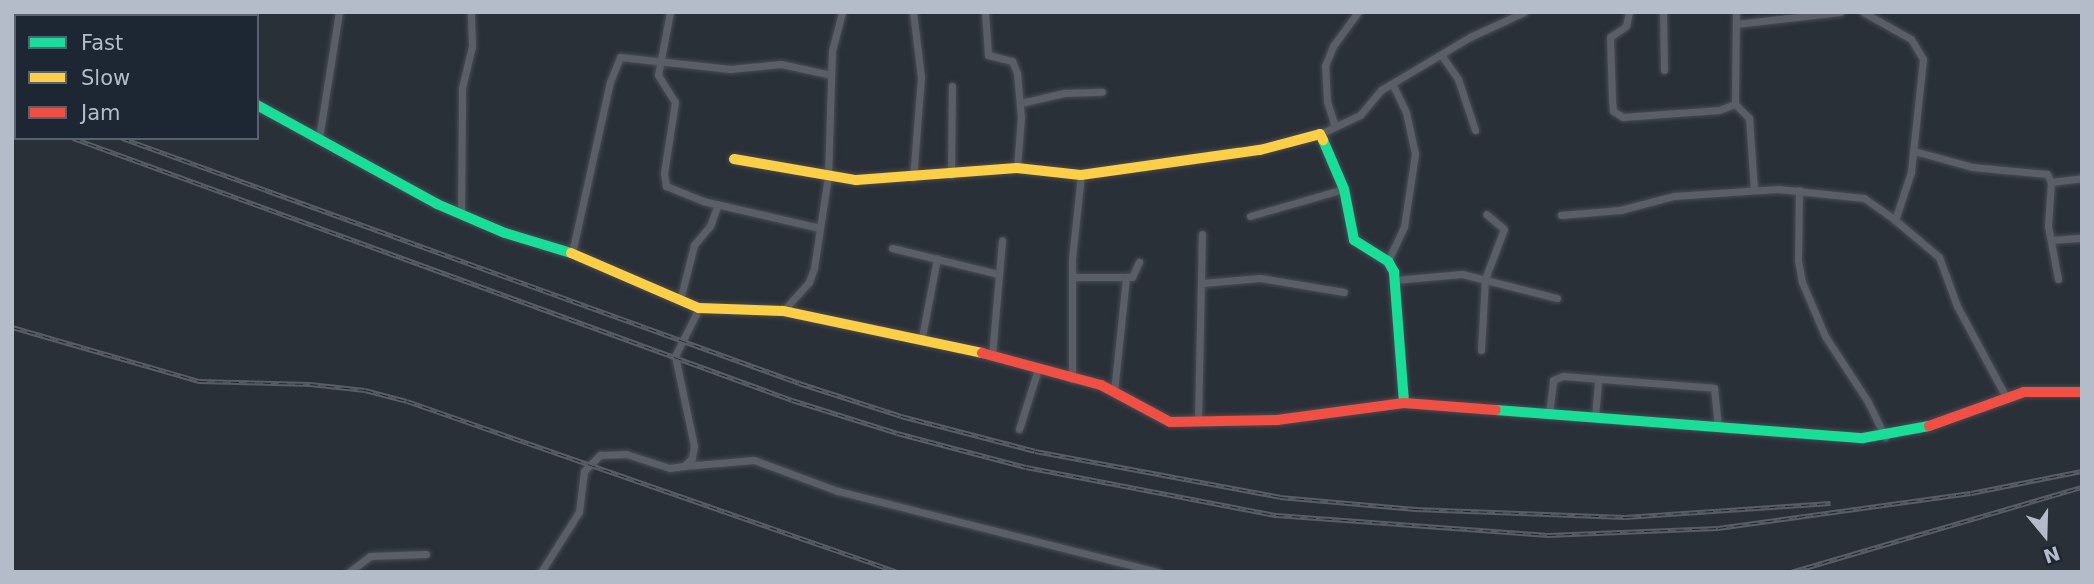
<!DOCTYPE html>
<style>
body{margin:0}
#map{position:relative;width:2094px;height:584px;overflow:hidden;background:#2a3038;font-family:"DejaVu Sans",sans-serif}
div>[style]{position:absolute}
[style*='--x']{left:calc(var(--x)*1px);top:calc(var(--y)*1px);width:calc(var(--w)*1px);rotate:calc(var(--a)*1deg)}
.roads{filter:drop-shadow(0 0 2px #484c53) drop-shadow(0 0 2px #484c53)}
.street>*{height:7px;margin:-3.5px;padding:0 3.5px;transform-origin:3.5px;border-radius:3.5px;background:#5a5e66}
.fast>*{height:10px;margin:-5px;padding:0 5px;transform-origin:5px;border-radius:5px;background:#16e098}
.slow>*{height:10px;margin:-5px;padding:0 5px;transform-origin:5px;border-radius:5px;background:#ffcf43}
.jam>*{height:10px;margin:-5px;padding:0 5px;transform-origin:5px;border-radius:5px;background:#f24e42}
.rail>*{height:5px;margin-top:-2.5px;transform-origin:0;background:repeating-linear-gradient(90deg,#1d2633 0 8px,#595d64 0 16px);box-sizing:border-box;border-block:2px solid #595d64}
span{translate:-50% -50%;white-space:nowrap;text-align:center;line-height:1.15;-webkit-text-stroke:7px #1d2633;paint-order:stroke}
.frame{position:absolute;inset:0;border:14px solid #b4bcc9;pointer-events:none}
.legend{position:absolute;left:14px;top:14px;width:245px;height:126px;box-sizing:border-box;background:#1d2633;border:2px solid #59626f;margin:0;padding:9px 12px;list-style:none;font-size:21px;color:#b4bcc9}
.legend li{display:flex;align-items:center;gap:14px;height:35px}
.legend b{width:35px;border:2px solid #59626f}
.north{position:absolute;left:2010px;top:500px;width:70px;height:70px;-webkit-text-stroke:5px #1d2633;paint-order:stroke;rotate:161deg;font-size:19px;font-weight:700;line-height:28px;text-align:center;color:#b4bcc9}
.north::after{content:'';display:block;margin:auto;width:24px;height:32px;background:#b4bcc9;clip-path:polygon(50% 0,100% 100%,50% 72%,0 100%)}
</style>
<div id="map">
<div class="roads">
<div class="street">
<i style="--x:154;--y:12;--w:4;--a:76"></i>
<i style="--x:670;--y:12;--w:64;--a:100.8"></i>
<i style="--x:658;--y:75;--w:32;--a:58"></i>
<i style="--x:675;--y:102;--w:72;--a:98.8"></i>
<i style="--x:664;--y:173;--w:13;--a:81"></i>
<i style="--x:666;--y:186;--w:40;--a:22"></i>
<i style="--x:703;--y:201;--w:120;--a:13"></i>
<i style="--x:913;--y:12;--w:65;--a:83"></i>
<i style="--x:921;--y:77;--w:101;--a:94.5"></i>
<i style="--x:985;--y:12;--w:43;--a:86"></i>
<i style="--x:988;--y:55;--w:25;--a:14"></i>
<i style="--x:1012;--y:61;--w:13;--a:67"></i>
<i style="--x:1017;--y:73;--w:44;--a:84.8"></i>
<i style="--x:1021;--y:117;--w:51;--a:94.5"></i>
<i style="--x:1629;--y:12;--w:14;--a:102"></i>
<i style="--x:1626;--y:26;--w:19;--a:145"></i>
<i style="--x:1610;--y:37;--w:64;--a:88.2"></i>
<i style="--x:1612;--y:101;--w:10;--a:84"></i>
<i style="--x:1613;--y:111;--w:12;--a:31"></i>
<i style="--x:1623;--y:117;--w:96;--a:-4.2"></i>
<i style="--x:1719;--y:110;--w:17;--a:-21"></i>
<i style="--x:1735;--y:104;--w:92;--a:-89.4"></i>
<i style="--x:1663;--y:12;--w:58;--a:89"></i>
<i style="--x:1863;--y:12;--w:55;--a:29.4"></i>
<i style="--x:1911;--y:39;--w:23;--a:59"></i>
<i style="--x:1923;--y:59;--w:114;--a:96.1"></i>
<i style="--x:1911;--y:172;--w:51;--a:108.4"></i>
<i style="--x:1895;--y:220;--w:57;--a:40.1"></i>
<i style="--x:1939;--y:257;--w:52;--a:69.8"></i>
<i style="--x:1957;--y:306;--w:103;--a:61.7"></i>
<i style="--x:1736;--y:24;--w:105;--a:-6.6"></i>
<i style="--x:1442;--y:56;--w:28;--a:55"></i>
<i style="--x:1458;--y:79;--w:54;--a:71.6"></i>
<i style="--x:1021;--y:103;--w:44;--a:-13.1"></i>
<i style="--x:1064;--y:93;--w:38;--a:-2"></i>
<i style="--x:1735;--y:104;--w:20;--a:45"></i>
<i style="--x:1749;--y:118;--w:72;--a:86"></i>
<i style="--x:1335;--y:127;--w:27;--a:-107"></i>
<i style="--x:1327;--y:101;--w:35;--a:-93"></i>
<i style="--x:1325;--y:66;--w:22;--a:-68"></i>
<i style="--x:1333;--y:46;--w:42;--a:-53.7"></i>
<i style="--x:1320;--y:134;--w:44;--a:-25.4"></i>
<i style="--x:1360;--y:115;--w:33;--a:-50"></i>
<i style="--x:1381;--y:90;--w:104;--a:-30.8"></i>
<i style="--x:1470;--y:37;--w:60;--a:-24.8"></i>
<i style="--x:319;--y:138;--w:128;--a:-81"></i>
<i style="--x:1914;--y:151;--w:60;--a:15.4"></i>
<i style="--x:1972;--y:167;--w:75;--a:5.3"></i>
<i style="--x:2047;--y:174;--w:9;--a:63"></i>
<i style="--x:2051;--y:182;--w:44;--a:93.9"></i>
<i style="--x:2048;--y:226;--w:54;--a:79.3"></i>
<i style="--x:951;--y:175;--w:89;--a:-89.4"></i>
<i style="--x:2051;--y:182;--w:31;--a:-7"></i>
<i style="--x:1799;--y:190;--w:70;--a:90.8"></i>
<i style="--x:1798;--y:260;--w:22;--a:80"></i>
<i style="--x:1802;--y:282;--w:59;--a:66.9"></i>
<i style="--x:1825;--y:336;--w:79;--a:56.9"></i>
<i style="--x:1868;--y:402;--w:39;--a:64"></i>
<i style="--x:461;--y:214;--w:126;--a:-89.5"></i>
<i style="--x:462;--y:88;--w:43;--a:-76.6"></i>
<i style="--x:472;--y:46;--w:34;--a:-92"></i>
<i style="--x:1561;--y:215;--w:59;--a:-4.8"></i>
<i style="--x:1620;--y:210;--w:56;--a:-14.5"></i>
<i style="--x:1674;--y:196;--w:104;--a:-3.9"></i>
<i style="--x:1778;--y:189;--w:86;--a:6"></i>
<i style="--x:1864;--y:198;--w:38;--a:35"></i>
<i style="--x:1250;--y:216;--w:98;--a:-16"></i>
<i style="--x:2051;--y:240;--w:31;--a:-4"></i>
<i style="--x:892;--y:248;--w:110;--a:13.7"></i>
<i style="--x:572;--y:253;--w:175;--a:-77.5"></i>
<i style="--x:610;--y:82;--w:27;--a:-68"></i>
<i style="--x:620;--y:57;--w:111;--a:6.2"></i>
<i style="--x:730;--y:69;--w:51;--a:-5.6"></i>
<i style="--x:781;--y:64;--w:51;--a:12.4"></i>
<i style="--x:1388;--y:261;--w:38;--a:-65"></i>
<i style="--x:1404;--y:227;--w:74;--a:-81.4"></i>
<i style="--x:1415;--y:154;--w:43;--a:-102.1"></i>
<i style="--x:1406;--y:112;--w:30;--a:-116"></i>
<i style="--x:1072;--y:277;--w:60;--a:0"></i>
<i style="--x:1132;--y:277;--w:17;--a:-65"></i>
<i style="--x:1395;--y:280;--w:67;--a:-5.1"></i>
<i style="--x:1462;--y:274;--w:98;--a:14.2"></i>
<i style="--x:1203;--y:283;--w:57;--a:-5"></i>
<i style="--x:1260;--y:278;--w:85;--a:9.5"></i>
<i style="--x:680;--y:300;--w:57;--a:-75.7"></i>
<i style="--x:694;--y:245;--w:25;--a:-50"></i>
<i style="--x:710;--y:226;--w:23;--a:-70"></i>
<i style="--x:783;--y:311;--w:39;--a:-48"></i>
<i style="--x:809;--y:282;--w:15;--a:-70"></i>
<i style="--x:814;--y:268;--w:92;--a:-81.3"></i>
<i style="--x:828;--y:177;--w:126;--a:-88.2"></i>
<i style="--x:832;--y:51;--w:40;--a:-75.6"></i>
<i style="--x:922;--y:337;--w:80;--a:-79.2"></i>
<i style="--x:1481;--y:350;--w:71;--a:-86.8"></i>
<i style="--x:1485;--y:279;--w:53;--a:-69.2"></i>
<i style="--x:1504;--y:229;--w:23;--a:-140"></i>
<i style="--x:992;--y:355;--w:115;--a:-85"></i>
<i style="--x:1072;--y:379;--w:120;--a:-90"></i>
<i style="--x:1072;--y:259;--w:84;--a:-83.9"></i>
<i style="--x:1114;--y:392;--w:115;--a:-84"></i>
<i style="--x:1549;--y:414;--w:34;--a:-83"></i>
<i style="--x:1553;--y:380;--w:11;--a:-22"></i>
<i style="--x:1563;--y:376;--w:151;--a:4.5"></i>
<i style="--x:1714;--y:388;--w:38;--a:84"></i>
<i style="--x:1595;--y:417;--w:38;--a:-85"></i>
<i style="--x:1198;--y:422;--w:188;--a:-88.8"></i>
<i style="--x:1019;--y:429;--w:63;--a:-72.4"></i>
<i style="--x:684;--y:466;--w:70;--a:-4.9"></i>
<i style="--x:754;--y:460;--w:90;--a:20.3"></i>
<i style="--x:838;--y:491;--w:330;--a:14.2"></i>
<i style="--x:349;--y:572;--w:26;--a:-37"></i>
<i style="--x:370;--y:556;--w:56;--a:-2"></i>
<i style="--x:541;--y:572;--w:71;--a:-57.7"></i>
<i style="--x:579;--y:512;--w:41;--a:-83"></i>
<i style="--x:584;--y:471;--w:23;--a:-45"></i>
<i style="--x:600;--y:455;--w:26;--a:-2"></i>
<i style="--x:626;--y:454;--w:46;--a:17.7"></i>
<i style="--x:670;--y:468;--w:14;--a:-8"></i>
<i style="--x:684;--y:466;--w:11;--a:-45"></i>
<i style="--x:692;--y:458;--w:12;--a:-81"></i>
<i style="--x:694;--y:446;--w:92;--a:-101.9"></i>
<i style="--x:675;--y:356;--w:54;--a:-63.4"></i>
</div>
<div class="fast">
<i style="--x:257;--y:105;--w:205;--a:28.8"></i>
<i style="--x:437;--y:204;--w:74;--a:23.1"></i>
<i style="--x:505;--y:233;--w:69;--a:16.9"></i>
<i style="--x:1323;--y:140;--w:53;--a:66.8"></i>
<i style="--x:1344;--y:189;--w:52;--a:78.9"></i>
<i style="--x:1354;--y:240;--w:40;--a:32"></i>
<i style="--x:1388;--y:261;--w:13;--a:61"></i>
<i style="--x:1394;--y:272;--w:131;--a:85.6"></i>
<i style="--x:1496;--y:410;--w:368;--a:4.4"></i>
<i style="--x:1863;--y:438;--w:67;--a:-10.3"></i>
</div>
<div class="slow">
<i style="--x:38;--y:12;--w:8;--a:30"></i>
<i style="--x:734;--y:159;--w:124;--a:9.8"></i>
<i style="--x:856;--y:180;--w:161;--a:-4.3"></i>
<i style="--x:1017;--y:168;--w:64;--a:6.2"></i>
<i style="--x:1081;--y:175;--w:181;--a:-8"></i>
<i style="--x:1260;--y:150;--w:62;--a:-14.9"></i>
<i style="--x:1320;--y:134;--w:7;--a:63"></i>
<i style="--x:571;--y:253;--w:139;--a:23.3"></i>
<i style="--x:699;--y:308;--w:84;--a:2"></i>
<i style="--x:783;--y:311;--w:203;--a:11.9"></i>
</div>
<div class="jam">
<i style="--x:982;--y:353;--w:123;--a:15.1"></i>
<i style="--x:1101;--y:385;--w:78;--a:28.2"></i>
<i style="--x:1170;--y:422;--w:107;--a:-1.1"></i>
<i style="--x:1277;--y:420;--w:128;--a:-7.6"></i>
<i style="--x:1404;--y:403;--w:92;--a:4.4"></i>
<i style="--x:1929;--y:426;--w:101;--a:-19.7"></i>
<i style="--x:2024;--y:392;--w:58;--a:0"></i>
</div>
</div>
<div class="rail">
<i style="--x:12;--y:98;--w:4;--a:14"></i>
<i style="--x:12;--y:116;--w:4;--a:14"></i>
<i style="--x:73;--y:138;--w:765;--a:20.02"></i>
<i style="--x:792;--y:400;--w:110;--a:17.4"></i>
<i style="--x:897;--y:433;--w:133;--a:14.8"></i>
<i style="--x:1026;--y:467;--w:255;--a:10.9"></i>
<i style="--x:1276;--y:515;--w:273;--a:4.2"></i>
<i style="--x:1548;--y:535;--w:170;--a:-2.4"></i>
<i style="--x:1718;--y:528;--w:255;--a:-7.9"></i>
<i style="--x:1971;--y:493;--w:113;--a:-11.2"></i>
<i style="--x:122;--y:138;--w:720;--a:19.89"></i>
<i style="--x:799;--y:383;--w:107;--a:17.9"></i>
<i style="--x:901;--y:416;--w:138;--a:14.6"></i>
<i style="--x:1035;--y:451;--w:249;--a:10.6"></i>
<i style="--x:1280;--y:497;--w:136;--a:5.1"></i>
<i style="--x:1415;--y:509;--w:210;--a:2.2"></i>
<i style="--x:1625;--y:517;--w:206;--a:-3.9"></i>
<i style="--x:12;--y:327;--w:195;--a:16.1"></i>
<i style="--x:199;--y:381;--w:111;--a:1.5"></i>
<i style="--x:310;--y:384;--w:55;--a:6.2"></i>
<i style="--x:365;--y:390;--w:43;--a:14.7"></i>
<i style="--x:407;--y:401;--w:520;--a:19.2"></i>
<i style="--x:1791;--y:572;--w:303;--a:-16.3"></i>
</div>
<div class="frame"></div>
<ul class="legend">
<li><b style="height:9px;background:#16e098"></b>Fast</li>
<li><b style="height:9px;background:#ffcf43"></b>Slow</li>
<li><b style="height:9px;background:#f24e42"></b>Jam</li>
</ul>
<div class="north">N</div>
</div>
